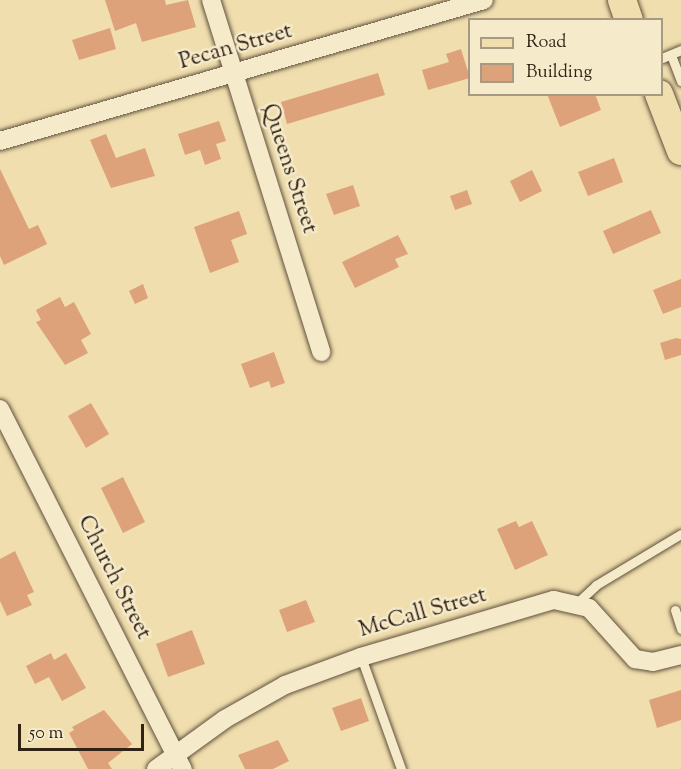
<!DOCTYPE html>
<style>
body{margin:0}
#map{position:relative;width:681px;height:769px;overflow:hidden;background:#f0deae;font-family:"Sorts Mill Goudy",serif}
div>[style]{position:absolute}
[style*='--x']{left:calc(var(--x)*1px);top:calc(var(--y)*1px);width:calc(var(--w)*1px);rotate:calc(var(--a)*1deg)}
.building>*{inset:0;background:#dea27a}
.roads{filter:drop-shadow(0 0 2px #61513c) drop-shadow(0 0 2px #61513c)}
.service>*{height:9px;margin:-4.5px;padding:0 4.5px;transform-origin:4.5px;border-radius:4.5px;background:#f5eaca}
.minor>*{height:18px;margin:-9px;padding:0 9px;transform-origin:9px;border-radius:9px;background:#f5eaca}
.primary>*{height:28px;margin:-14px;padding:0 14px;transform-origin:14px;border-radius:14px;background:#f0deae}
span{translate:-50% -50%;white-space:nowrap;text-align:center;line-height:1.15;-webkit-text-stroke:5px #f5eaca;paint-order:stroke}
.street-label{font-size:22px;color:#312216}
.legend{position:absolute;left:468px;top:18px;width:195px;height:78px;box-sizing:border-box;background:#f5eaca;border:2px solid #a79a82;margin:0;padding:8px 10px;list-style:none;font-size:18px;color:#312216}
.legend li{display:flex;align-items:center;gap:12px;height:30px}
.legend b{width:30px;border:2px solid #a79a82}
.scale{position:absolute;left:18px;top:724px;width:126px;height:27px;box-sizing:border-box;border:3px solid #312216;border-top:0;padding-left:8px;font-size:18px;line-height:21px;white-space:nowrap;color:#312216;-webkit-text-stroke:4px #f5eaca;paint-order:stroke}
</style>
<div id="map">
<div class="building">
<i style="clip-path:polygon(105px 0,165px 0,166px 5px,188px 0,196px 27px,142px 42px,136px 23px,115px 31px)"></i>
<i style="clip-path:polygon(110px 28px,116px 49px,79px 60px,72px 40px)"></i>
<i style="clip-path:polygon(461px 49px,470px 78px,428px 90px,422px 70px,449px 62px,446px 54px)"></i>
<i style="clip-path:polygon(378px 73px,385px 95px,287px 124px,281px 102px)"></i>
<i style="clip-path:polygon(547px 94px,595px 94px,601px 110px,560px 127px)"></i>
<i style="clip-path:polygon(219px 121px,226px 141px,216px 144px,221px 159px,205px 165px,200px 150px,185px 155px,178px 134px)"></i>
<i style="clip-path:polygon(106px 134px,116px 158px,145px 148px,155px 176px,111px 188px,90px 140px)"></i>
<i style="clip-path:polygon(614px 158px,623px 182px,588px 196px,578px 172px)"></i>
<i style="clip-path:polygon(0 169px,29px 229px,38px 225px,47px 244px,4px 265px,0 256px)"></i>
<i style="clip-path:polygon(532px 170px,542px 191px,520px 202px,510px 181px)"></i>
<i style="clip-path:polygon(353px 185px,360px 206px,334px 215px,326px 194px)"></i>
<i style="clip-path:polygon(467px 190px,472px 204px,455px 210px,450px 196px)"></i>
<i style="clip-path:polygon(651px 210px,661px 233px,613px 254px,603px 231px)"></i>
<i style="clip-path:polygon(239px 211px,247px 234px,231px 240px,239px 262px,210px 273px,194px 227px)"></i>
<i style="clip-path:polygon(398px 235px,408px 254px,395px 259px,399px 267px,355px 288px,342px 262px)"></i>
<i style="clip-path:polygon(681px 279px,681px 307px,663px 314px,653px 290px)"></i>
<i style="clip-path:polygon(143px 284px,148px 298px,135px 304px,129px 291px)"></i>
<i style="clip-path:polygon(60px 297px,65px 307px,74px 302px,91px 334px,81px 340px,88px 353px,65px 365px,36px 322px,41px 320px,36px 310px)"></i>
<i style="clip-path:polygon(676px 338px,681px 339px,681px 355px,665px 360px,660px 343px)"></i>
<i style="clip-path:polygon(274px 352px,285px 383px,271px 388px,269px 381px,250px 388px,241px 364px)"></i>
<i style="clip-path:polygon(91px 403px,109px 434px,86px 448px,68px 416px)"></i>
<i style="clip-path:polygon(123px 477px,145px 522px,123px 533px,101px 488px)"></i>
<i style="clip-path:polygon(516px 521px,519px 527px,532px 521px,548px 555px,515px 570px,497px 529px)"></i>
<i style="clip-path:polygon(15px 551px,34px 592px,27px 595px,32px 605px,7px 616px,0 601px,0 559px)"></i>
<i style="clip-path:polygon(306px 600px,315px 622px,287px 632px,279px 610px)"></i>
<i style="clip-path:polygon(192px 630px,205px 664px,168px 677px,156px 644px)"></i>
<i style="clip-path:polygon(51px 653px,54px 660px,66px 653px,86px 688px,62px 701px,49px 677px,35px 684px,26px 666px)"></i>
<i style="clip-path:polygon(681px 690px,681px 720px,657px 728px,649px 700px)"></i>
<i style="clip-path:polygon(361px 698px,369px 721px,341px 731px,332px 708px)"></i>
<i style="clip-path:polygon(104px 710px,132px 744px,108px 763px,112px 769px,88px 769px,69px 733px,74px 730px,72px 727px)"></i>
<i style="clip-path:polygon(278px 740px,289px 761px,273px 769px,245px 769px,238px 755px)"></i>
</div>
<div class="roads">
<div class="service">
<i style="--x:671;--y:55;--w:28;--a:69"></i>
<i style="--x:662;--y:58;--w:21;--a:-23"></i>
<i style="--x:578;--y:602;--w:25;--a:-43"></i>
<i style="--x:596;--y:585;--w:99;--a:-31"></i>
<i style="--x:675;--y:610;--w:20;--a:72"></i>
<i style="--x:361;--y:657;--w:119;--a:70.3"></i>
</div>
<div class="minor">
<i style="--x:211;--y:0;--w:369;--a:72.6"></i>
<i style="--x:0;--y:141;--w:504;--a:-16.24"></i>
<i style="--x:0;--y:409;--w:404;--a:63.1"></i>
<i style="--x:156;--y:769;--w:85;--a:-35.9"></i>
<i style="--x:225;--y:719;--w:69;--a:-29.5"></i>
<i style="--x:285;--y:685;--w:81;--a:-20.2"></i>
<i style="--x:361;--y:657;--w:201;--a:-16.5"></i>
<i style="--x:554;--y:600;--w:36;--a:13"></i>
<i style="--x:589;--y:608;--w:69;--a:48"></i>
<i style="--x:635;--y:659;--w:18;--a:9"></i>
<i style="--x:653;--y:662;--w:29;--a:-14"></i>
</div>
<div class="primary">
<i style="--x:622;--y:0;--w:21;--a:71"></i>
<i style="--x:659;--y:94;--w:61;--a:68.9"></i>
</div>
</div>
<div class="street-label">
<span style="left:236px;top:48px;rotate:-16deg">Pecan Street</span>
<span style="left:288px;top:169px;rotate:72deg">Queens Street</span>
<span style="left:113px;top:578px;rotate:63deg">Church Street</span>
<span style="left:423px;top:614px;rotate:-16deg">McCall Street</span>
</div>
<ul class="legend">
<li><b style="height:8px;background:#f0deae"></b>Road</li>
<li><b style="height:16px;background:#dea27a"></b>Building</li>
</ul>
<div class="scale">50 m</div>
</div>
